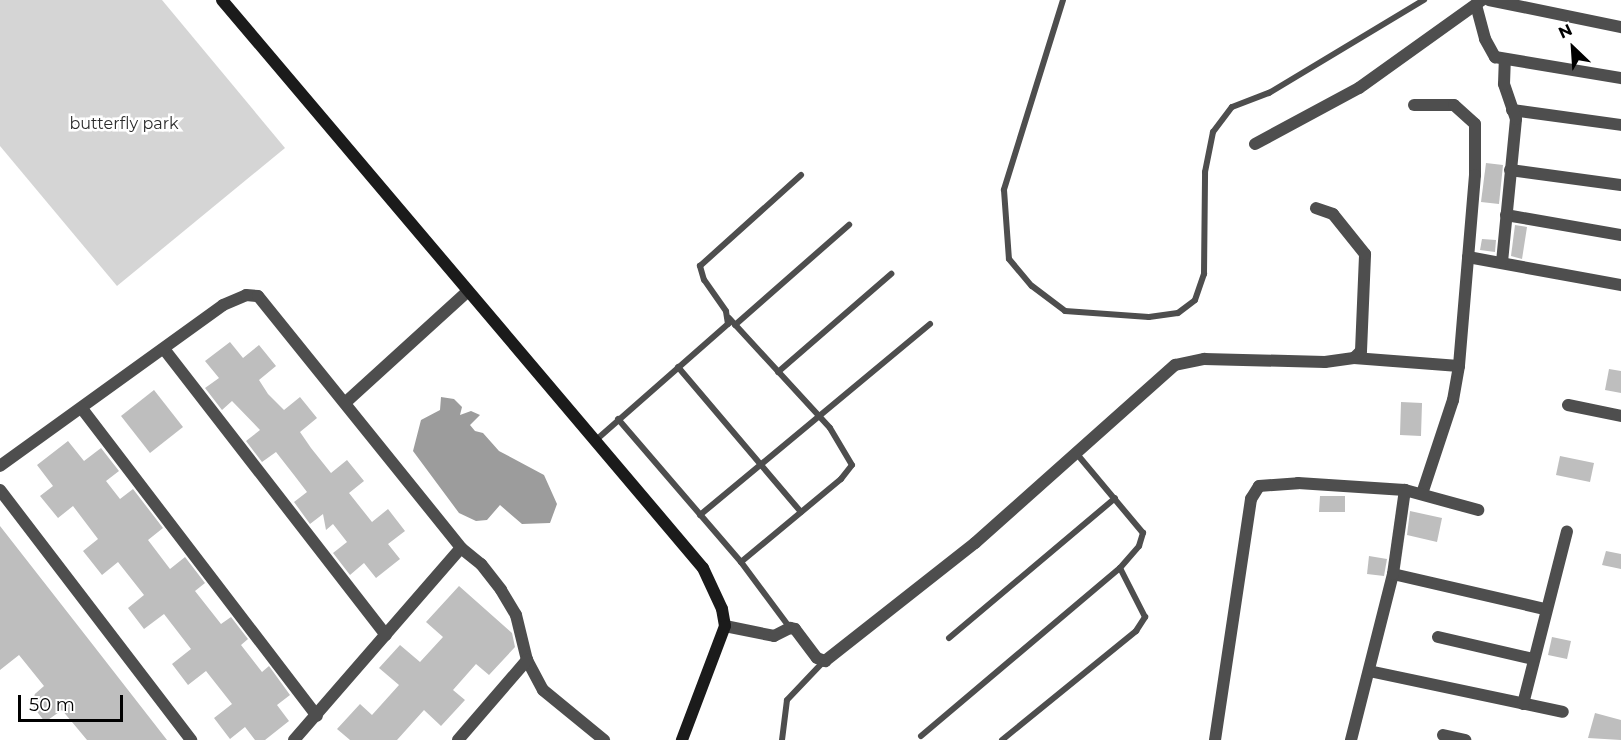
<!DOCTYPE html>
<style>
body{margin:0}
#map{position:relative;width:1621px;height:740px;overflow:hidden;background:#fff;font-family:Montserrat,sans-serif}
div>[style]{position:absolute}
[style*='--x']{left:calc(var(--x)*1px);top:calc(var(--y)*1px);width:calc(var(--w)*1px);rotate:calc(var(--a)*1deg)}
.green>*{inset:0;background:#d5d5d5}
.water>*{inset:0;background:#9c9c9c}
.building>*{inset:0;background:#bebebe}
.lane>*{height:6px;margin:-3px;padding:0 3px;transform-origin:3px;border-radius:3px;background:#4e4e4e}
.street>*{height:12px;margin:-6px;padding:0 6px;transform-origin:6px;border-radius:6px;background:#4e4e4e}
.secondary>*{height:12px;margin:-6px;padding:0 6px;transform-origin:6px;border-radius:6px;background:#1b1b1b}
span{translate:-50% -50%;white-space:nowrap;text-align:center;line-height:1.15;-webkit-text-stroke:5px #fff;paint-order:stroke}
.park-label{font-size:16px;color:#2c2c2c}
.north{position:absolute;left:1543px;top:18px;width:60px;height:60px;-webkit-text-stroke:4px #fff;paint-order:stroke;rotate:335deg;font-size:16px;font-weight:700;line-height:24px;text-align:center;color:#000}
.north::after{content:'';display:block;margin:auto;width:21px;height:27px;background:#000;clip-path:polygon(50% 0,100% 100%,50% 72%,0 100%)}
.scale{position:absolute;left:18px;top:695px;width:105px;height:27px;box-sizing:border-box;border:3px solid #000;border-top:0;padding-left:8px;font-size:18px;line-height:21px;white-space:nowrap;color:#000;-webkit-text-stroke:4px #fff;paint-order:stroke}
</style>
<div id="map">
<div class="green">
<i style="clip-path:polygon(0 0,162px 0,285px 148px,117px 286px,0 146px)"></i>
</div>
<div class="water">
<i style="clip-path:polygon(441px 397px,454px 399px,462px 407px,460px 415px,471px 411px,480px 415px,470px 425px,475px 431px,483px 433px,499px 451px,544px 475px,557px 504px,550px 523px,522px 524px,500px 505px,487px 520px,476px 521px,459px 513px,413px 451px,421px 420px,440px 410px)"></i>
</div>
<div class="building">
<i style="clip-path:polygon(1486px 163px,1503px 165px,1499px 204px,1481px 202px)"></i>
<i style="clip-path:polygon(1515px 225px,1527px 227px,1522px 259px,1511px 256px)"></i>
<i style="clip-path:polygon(1482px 239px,1496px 240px,1495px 252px,1480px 250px)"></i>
<i style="clip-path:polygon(230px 342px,243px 358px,259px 345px,276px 366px,259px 380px,268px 394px,284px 410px,300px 397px,317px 418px,300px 432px,311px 448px,331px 473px,347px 460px,364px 481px,349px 493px,372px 522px,388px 509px,405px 531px,388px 544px,400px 559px,376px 578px,364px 563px,350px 575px,333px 553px,347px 542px,333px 524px,326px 530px,323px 514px,310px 524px,294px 502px,307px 492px,294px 475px,276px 452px,262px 462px,246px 441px,260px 430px,232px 401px,222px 410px,205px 388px,219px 378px,205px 361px)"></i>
<i style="clip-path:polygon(1609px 369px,1621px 371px,1621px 393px,1605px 390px)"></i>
<i style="clip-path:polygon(154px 390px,183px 427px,150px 453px,121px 416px)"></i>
<i style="clip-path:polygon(1401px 402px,1422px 403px,1421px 436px,1400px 435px)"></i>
<i style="clip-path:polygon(68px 441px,84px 461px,101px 448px,119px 471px,106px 481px,120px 499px,133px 489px,163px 528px,148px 540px,170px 569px,185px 557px,205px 583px,195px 591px,221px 624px,231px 617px,248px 639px,241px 645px,262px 672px,269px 666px,290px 695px,277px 705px,289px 721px,265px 740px,255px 740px,245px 727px,230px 739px,214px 718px,232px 704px,206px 671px,188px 685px,172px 664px,191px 649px,164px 614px,144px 629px,128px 608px,144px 595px,118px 562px,102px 575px,83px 551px,98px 539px,73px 506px,58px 518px,40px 496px,53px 486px,37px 465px)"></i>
<i style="clip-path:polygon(1560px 456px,1594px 463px,1590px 482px,1556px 475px)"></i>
<i style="clip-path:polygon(1320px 496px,1345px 496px,1345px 512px,1319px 512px)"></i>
<i style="clip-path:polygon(1410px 511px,1442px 518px,1437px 542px,1407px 535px)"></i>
<i style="clip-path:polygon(0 526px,86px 636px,167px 740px,87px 740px,62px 710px,45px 722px,28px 700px,44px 686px,19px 655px,0 670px)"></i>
<i style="clip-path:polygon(1606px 551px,1621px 554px,1621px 569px,1602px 565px)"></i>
<i style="clip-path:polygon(1369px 556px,1387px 559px,1384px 576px,1367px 574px)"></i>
<i style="clip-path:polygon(459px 586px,512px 633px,515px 647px,489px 675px,476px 664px,453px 690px,465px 700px,441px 726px,424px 710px,397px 740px,350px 740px,337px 729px,360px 704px,372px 715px,399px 685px,379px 668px,400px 645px,420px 662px,443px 637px,426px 622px)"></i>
<i style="clip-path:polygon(1552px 637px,1571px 641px,1567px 659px,1548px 655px)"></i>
<i style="clip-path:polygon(1595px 713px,1621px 720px,1621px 740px,1588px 738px)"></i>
</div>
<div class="lane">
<i style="--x:1063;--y:0;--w:199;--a:107.3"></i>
<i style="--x:1004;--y:190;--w:69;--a:85.9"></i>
<i style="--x:1009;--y:259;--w:35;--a:50"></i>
<i style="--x:1032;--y:286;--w:41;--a:37.1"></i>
<i style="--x:1065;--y:311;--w:84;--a:4.1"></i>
<i style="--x:1149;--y:317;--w:29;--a:-8"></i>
<i style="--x:1178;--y:313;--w:21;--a:-37"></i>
<i style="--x:1195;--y:300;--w:28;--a:-71"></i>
<i style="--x:1204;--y:274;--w:102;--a:-89.4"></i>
<i style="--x:1205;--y:172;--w:41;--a:-78.7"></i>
<i style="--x:1213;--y:132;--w:31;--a:-53"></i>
<i style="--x:1232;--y:107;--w:40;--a:-21"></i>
<i style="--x:1269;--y:93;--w:181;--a:-31"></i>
<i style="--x:729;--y:318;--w:149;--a:47.4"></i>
<i style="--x:830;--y:428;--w:43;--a:59.3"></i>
<i style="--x:852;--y:465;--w:18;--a:128"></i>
<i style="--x:841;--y:479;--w:130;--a:140.3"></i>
<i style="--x:735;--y:325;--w:152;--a:-41.3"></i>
<i style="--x:678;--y:367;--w:190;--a:49.7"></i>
<i style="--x:778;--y:372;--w:150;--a:-40.9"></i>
<i style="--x:618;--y:419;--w:189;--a:49.3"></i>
<i style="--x:741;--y:562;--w:82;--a:53.4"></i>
<i style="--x:596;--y:440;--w:176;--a:-41.3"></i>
<i style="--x:728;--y:324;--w:13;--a:-99"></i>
<i style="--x:726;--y:311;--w:38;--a:-125"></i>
<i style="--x:704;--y:280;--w:15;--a:-106"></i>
<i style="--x:700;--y:266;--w:136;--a:-42"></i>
<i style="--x:700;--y:515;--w:299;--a:-39.7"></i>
<i style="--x:949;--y:638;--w:217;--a:-40.1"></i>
<i style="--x:921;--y:736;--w:260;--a:-40.2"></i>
<i style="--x:782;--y:740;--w:40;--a:-82.9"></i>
<i style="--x:787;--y:700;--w:54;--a:-46.5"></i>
<i style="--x:1002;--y:740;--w:173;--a:-39.1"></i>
<i style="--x:1136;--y:631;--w:17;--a:-57"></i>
<i style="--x:1145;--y:617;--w:55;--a:-117"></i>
<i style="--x:1120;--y:568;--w:29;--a:-49"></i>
<i style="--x:1139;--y:546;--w:14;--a:-73"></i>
<i style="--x:1143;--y:533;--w:103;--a:-129.9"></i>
</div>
<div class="street">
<i style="--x:1489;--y:0;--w:135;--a:11.6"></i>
<i style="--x:1476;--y:5;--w:35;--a:75"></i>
<i style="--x:1485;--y:39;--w:21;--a:61"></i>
<i style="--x:1495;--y:57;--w:128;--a:9.5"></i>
<i style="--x:1414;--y:105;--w:40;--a:0"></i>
<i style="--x:1454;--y:105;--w:28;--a:42"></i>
<i style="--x:1475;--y:124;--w:51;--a:90"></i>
<i style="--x:1475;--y:175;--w:192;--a:94.8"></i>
<i style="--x:1459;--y:366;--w:35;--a:100"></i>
<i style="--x:1453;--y:400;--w:99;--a:108.3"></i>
<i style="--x:1512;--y:110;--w:110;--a:7.8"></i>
<i style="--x:1255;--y:144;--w:118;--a:-28.3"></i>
<i style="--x:1359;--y:88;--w:151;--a:-35.6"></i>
<i style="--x:1510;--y:170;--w:112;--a:7.7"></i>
<i style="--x:1506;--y:215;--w:117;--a:9.9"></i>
<i style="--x:1468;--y:257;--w:156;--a:10.4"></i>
<i style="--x:1502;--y:262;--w:144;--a:-84.4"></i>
<i style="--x:1516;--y:119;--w:37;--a:-109"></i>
<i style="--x:1504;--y:84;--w:25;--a:-88"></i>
<i style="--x:164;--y:349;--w:362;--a:52.2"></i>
<i style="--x:1354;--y:358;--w:105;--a:4.4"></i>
<i style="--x:346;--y:402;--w:165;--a:-42.3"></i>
<i style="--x:1568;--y:405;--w:54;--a:11.7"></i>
<i style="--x:83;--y:410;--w:385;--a:52.6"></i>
<i style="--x:0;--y:466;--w:275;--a:-35.8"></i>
<i style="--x:223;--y:305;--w:25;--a:-23"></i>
<i style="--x:246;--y:295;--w:12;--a:5"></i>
<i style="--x:258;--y:296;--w:324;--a:51.1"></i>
<i style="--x:461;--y:548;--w:26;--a:39"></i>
<i style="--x:481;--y:564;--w:33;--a:52"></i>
<i style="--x:501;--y:590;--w:29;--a:59"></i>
<i style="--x:516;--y:615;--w:46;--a:76.3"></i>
<i style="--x:527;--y:660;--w:34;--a:62"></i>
<i style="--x:543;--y:690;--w:79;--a:39.3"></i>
<i style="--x:0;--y:490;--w:315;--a:52.6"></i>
<i style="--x:1393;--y:574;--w:156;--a:13"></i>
<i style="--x:725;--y:626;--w:50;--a:11.5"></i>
<i style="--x:774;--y:636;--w:18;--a:-27"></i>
<i style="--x:790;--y:628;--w:5;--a:11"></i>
<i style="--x:795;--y:629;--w:36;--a:53"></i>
<i style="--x:817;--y:658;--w:9;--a:21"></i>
<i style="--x:825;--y:661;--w:191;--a:-38.2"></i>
<i style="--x:975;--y:543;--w:268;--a:-41.7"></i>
<i style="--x:1175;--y:365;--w:30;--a:-12"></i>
<i style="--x:1204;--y:359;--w:121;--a:1.4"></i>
<i style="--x:1325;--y:362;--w:29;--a:-8"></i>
<i style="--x:1354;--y:358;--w:10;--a:-45"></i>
<i style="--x:1361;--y:351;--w:97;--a:-87.6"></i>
<i style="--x:1365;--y:254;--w:51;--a:-128.7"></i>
<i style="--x:1333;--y:214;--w:18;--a:-161"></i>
<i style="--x:1438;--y:637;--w:98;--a:13"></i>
<i style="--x:1369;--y:671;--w:198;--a:11.9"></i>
<i style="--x:1523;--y:704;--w:178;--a:-75.7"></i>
<i style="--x:1443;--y:735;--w:23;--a:13"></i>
<i style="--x:294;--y:740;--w:254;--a:-49"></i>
<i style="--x:458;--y:740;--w:106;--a:-49.2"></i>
<i style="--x:1215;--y:740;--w:244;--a:-81.5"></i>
<i style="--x:1251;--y:499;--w:15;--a:-58"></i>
<i style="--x:1259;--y:486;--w:39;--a:-4"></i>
<i style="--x:1298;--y:483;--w:107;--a:3.7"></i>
<i style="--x:1405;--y:490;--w:76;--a:15.3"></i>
<i style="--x:1351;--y:740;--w:171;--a:-75.8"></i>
<i style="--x:1393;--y:574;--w:85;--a:-81.9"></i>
</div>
<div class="secondary">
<i style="--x:222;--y:0;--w:744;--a:49.74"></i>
<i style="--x:703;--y:568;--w:45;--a:65.1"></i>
<i style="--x:722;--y:609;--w:17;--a:80"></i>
<i style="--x:725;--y:626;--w:122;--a:110.7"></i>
</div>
<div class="park-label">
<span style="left:124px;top:124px">butterfly park</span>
</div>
<div class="north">N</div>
<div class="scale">50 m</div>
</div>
